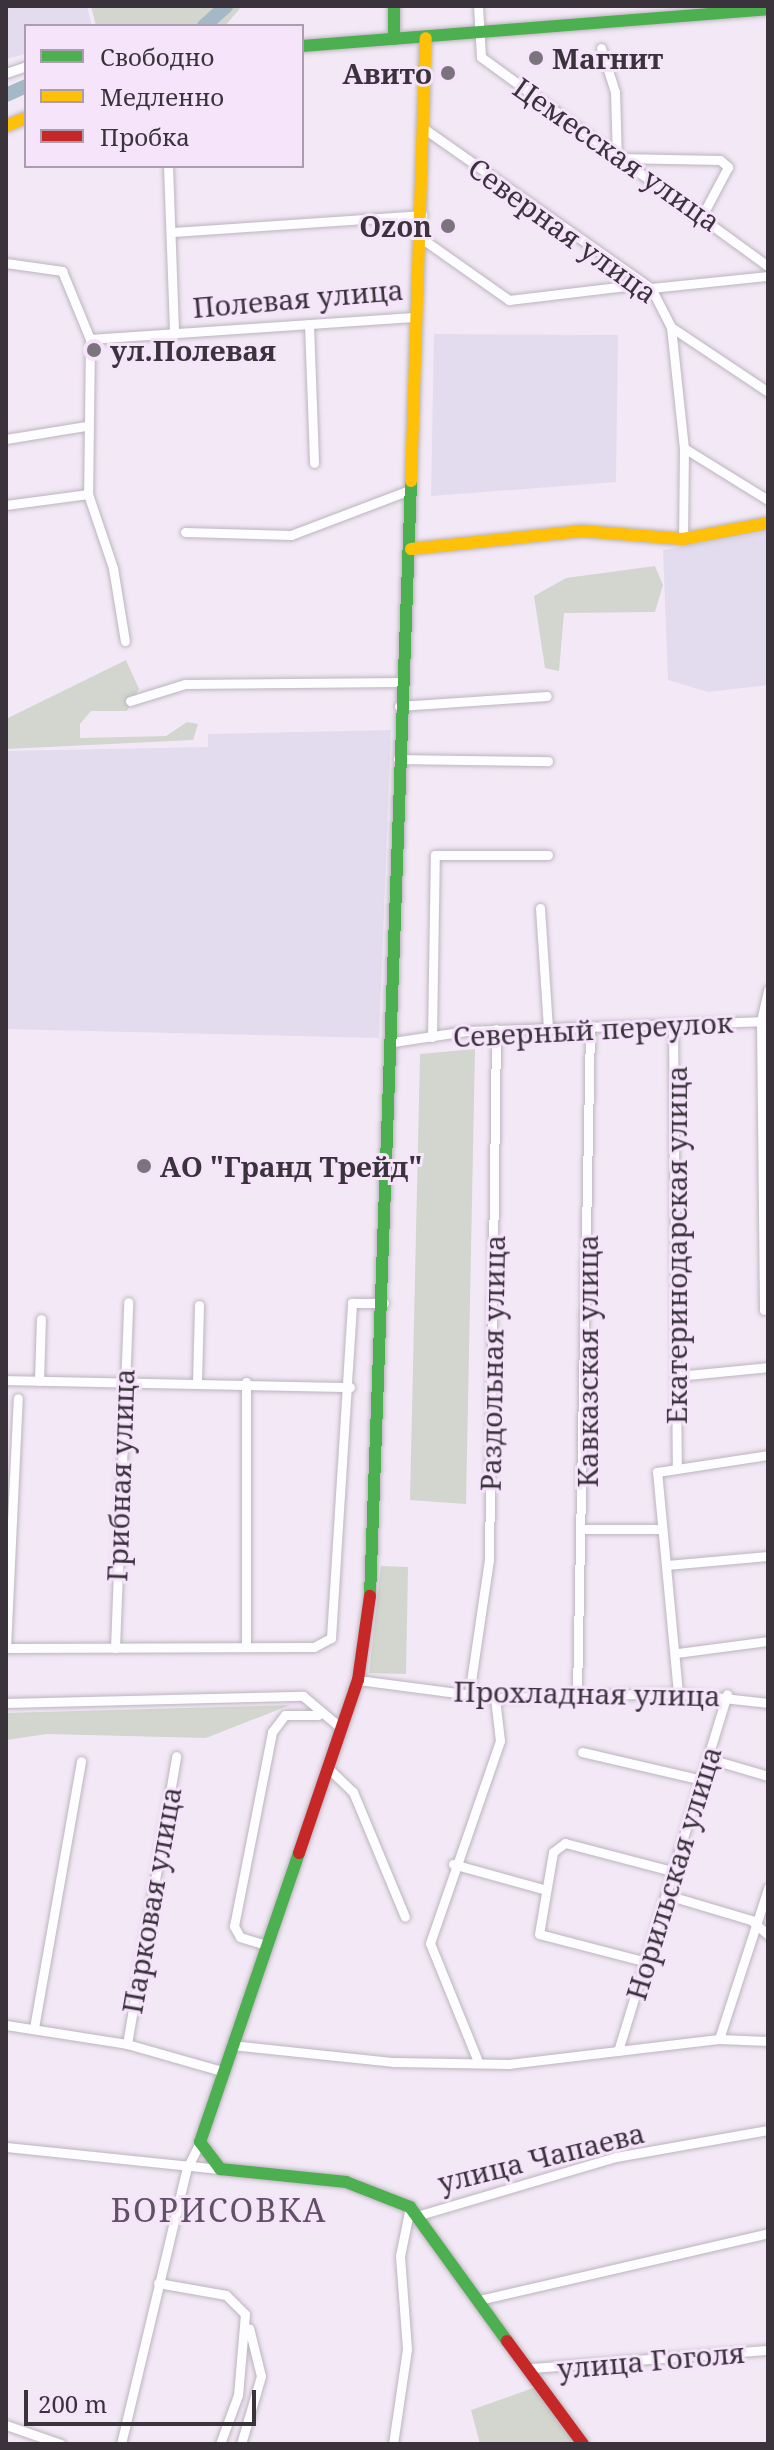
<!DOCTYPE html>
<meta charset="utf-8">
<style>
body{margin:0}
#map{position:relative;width:774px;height:2450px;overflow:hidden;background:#f3e9f6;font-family:"Noto Serif",serif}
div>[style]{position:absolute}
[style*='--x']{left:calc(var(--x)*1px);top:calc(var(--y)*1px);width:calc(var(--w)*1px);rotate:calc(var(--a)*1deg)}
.industrial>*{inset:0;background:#e2dcee}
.green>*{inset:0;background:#d2d6ce}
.river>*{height:14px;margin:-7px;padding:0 7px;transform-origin:7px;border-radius:7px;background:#a4b9c7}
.roads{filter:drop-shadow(0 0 2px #bbb4be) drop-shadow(0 0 2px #bbb4be)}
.street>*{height:9px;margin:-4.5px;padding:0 4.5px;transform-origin:4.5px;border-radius:4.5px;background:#fdfcfe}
.fast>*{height:12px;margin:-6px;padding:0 6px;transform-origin:6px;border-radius:6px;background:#4caf50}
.slow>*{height:12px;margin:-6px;padding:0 6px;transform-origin:6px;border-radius:6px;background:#ffc107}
.jam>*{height:12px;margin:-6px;padding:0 6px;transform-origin:6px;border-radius:6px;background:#c62828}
.dots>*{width:22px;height:22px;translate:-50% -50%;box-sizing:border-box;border:4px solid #f6e4fb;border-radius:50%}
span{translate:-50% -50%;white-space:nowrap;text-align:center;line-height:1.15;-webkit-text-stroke:6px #f6e4fb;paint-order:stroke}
.poi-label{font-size:28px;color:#3a333c;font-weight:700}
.left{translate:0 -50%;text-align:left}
.right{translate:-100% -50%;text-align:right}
.street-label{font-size:28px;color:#3a333c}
.quarter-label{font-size:32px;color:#605164;letter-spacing:2px}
.frame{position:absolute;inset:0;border:8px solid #3a333c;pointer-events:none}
.legend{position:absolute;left:24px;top:24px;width:280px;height:144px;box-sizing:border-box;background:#f6e4fb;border:2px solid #ab9daf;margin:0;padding:10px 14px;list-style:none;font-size:24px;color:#3a333c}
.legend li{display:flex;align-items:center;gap:16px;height:40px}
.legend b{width:40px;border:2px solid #ab9daf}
.scale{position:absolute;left:24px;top:2390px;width:232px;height:36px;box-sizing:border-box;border:4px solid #3a333c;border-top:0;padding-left:10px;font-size:24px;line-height:28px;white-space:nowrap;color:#3a333c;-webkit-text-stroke:6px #f6e4fb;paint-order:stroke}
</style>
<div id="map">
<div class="industrial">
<i style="clip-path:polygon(6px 6px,87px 6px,92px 26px,26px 26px,26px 54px,6px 59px)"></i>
<i style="clip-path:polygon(434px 334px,618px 335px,616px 482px,431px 496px)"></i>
<i style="clip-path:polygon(768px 532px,768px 685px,708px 692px,668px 680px,663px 550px)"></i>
<i style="clip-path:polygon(391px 730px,379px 1038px,6px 1029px,6px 751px,208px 747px,208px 734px)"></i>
</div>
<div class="green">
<i style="clip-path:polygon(91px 6px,242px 6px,225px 26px,96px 26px)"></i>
<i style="clip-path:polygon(655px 566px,663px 585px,655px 612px,564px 613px,559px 671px,545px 668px,534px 596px,566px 578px)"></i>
<i style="clip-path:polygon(126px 660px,139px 689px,127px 711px,91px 711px,80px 724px,80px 738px,166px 736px,187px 722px,198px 724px,193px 740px,6px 749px,8px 718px)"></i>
<i style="clip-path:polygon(475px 1049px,466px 1504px,410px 1500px,420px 1054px)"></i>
<i style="clip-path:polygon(381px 1566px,408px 1567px,406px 1674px,369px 1673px)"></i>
<i style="clip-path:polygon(290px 1705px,206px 1738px,47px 1734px,6px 1740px,6px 1713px)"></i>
<i style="clip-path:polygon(536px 2387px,577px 2444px,480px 2444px,471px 2410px)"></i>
</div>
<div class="river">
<i style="--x:204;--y:26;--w:30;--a:-42"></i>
<i style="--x:6;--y:95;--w:22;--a:-24"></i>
</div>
<div class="roads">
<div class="street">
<i style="--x:478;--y:6;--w:51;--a:86.6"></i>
<i style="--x:481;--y:57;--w:355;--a:36.1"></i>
<i style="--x:601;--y:48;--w:46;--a:72.3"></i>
<i style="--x:615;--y:92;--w:66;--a:88.3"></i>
<i style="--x:617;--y:158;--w:103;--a:1.1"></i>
<i style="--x:720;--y:160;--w:11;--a:41"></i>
<i style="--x:728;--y:167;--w:53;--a:118"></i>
<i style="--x:6;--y:73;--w:21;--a:-19"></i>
<i style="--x:426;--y:130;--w:275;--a:35.1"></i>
<i style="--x:651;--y:288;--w:44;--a:62.9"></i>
<i style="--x:671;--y:327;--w:117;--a:33.8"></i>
<i style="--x:168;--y:166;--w:167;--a:87.9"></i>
<i style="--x:174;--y:232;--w:249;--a:-3.9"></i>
<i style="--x:421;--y:238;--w:108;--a:35.2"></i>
<i style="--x:509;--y:300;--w:118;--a:-6.8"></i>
<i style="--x:626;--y:286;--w:11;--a:-45"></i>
<i style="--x:6;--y:263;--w:57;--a:8.1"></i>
<i style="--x:62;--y:271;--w:74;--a:67.6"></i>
<i style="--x:90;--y:339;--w:155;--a:90.7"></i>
<i style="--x:88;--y:494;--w:78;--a:71.3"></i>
<i style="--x:113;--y:568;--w:74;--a:80.7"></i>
<i style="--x:651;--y:288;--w:118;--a:-5.9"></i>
<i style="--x:309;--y:324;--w:139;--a:87.9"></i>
<i style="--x:671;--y:327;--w:122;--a:83.9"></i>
<i style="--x:684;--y:448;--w:91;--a:90.6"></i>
<i style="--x:90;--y:339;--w:327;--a:-3.9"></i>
<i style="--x:6;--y:439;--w:80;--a:-9.3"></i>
<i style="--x:684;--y:448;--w:99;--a:31.8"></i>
<i style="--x:6;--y:505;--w:83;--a:-7.6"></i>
<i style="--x:185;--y:532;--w:106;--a:1.6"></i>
<i style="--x:291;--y:535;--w:129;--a:-20.8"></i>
<i style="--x:130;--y:701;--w:58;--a:-17.2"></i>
<i style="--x:185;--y:684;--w:216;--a:-0.5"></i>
<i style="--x:399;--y:706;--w:148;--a:-3.9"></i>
<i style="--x:398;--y:759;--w:150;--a:0.8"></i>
<i style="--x:540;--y:908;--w:120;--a:86.2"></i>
<i style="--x:761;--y:1021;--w:289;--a:89.4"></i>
<i style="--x:673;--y:1025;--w:440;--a:89.5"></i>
<i style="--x:432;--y:1037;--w:182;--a:-89.1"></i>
<i style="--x:435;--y:855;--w:113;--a:0"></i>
<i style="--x:393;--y:1042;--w:74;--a:-8.6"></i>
<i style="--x:466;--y:1031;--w:295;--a:-1.9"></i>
<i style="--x:761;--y:1021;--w:32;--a:-77"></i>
<i style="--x:677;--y:1376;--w:91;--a:-5.6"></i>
<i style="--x:6;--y:1380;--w:344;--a:1.2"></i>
<i style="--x:39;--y:1381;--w:62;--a:-88.2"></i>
<i style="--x:197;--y:1382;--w:77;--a:-88.5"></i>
<i style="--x:246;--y:1382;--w:264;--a:90"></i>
<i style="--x:586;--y:1529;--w:76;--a:0"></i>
<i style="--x:667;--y:1565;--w:101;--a:-5.1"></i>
<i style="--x:6;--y:1648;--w:308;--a:-0.2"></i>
<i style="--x:314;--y:1647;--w:19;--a:-28"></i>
<i style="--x:331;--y:1638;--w:336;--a:-86.4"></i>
<i style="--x:352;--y:1303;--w:32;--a:0"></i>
<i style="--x:6;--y:1648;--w:250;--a:-87.3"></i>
<i style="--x:115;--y:1648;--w:346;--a:-87.8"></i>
<i style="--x:677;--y:1653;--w:92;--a:-7.5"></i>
<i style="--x:358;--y:1680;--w:138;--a:7.5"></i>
<i style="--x:495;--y:1698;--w:183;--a:-1.6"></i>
<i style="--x:678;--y:1693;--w:91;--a:6.3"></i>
<i style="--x:577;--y:1693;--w:663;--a:-88.88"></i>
<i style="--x:678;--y:1693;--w:222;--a:-95.4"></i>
<i style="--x:657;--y:1472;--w:112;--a:-8.7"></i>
<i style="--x:469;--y:1695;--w:136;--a:-81.6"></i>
<i style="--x:489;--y:1560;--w:531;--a:-89.24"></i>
<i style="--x:6;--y:1703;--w:297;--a:-1.4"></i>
<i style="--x:303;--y:1696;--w:50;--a:40.1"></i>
<i style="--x:582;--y:1752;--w:123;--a:13.1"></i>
<i style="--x:710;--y:1759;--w:60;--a:16.3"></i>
<i style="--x:327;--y:1767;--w:36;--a:44"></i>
<i style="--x:353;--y:1792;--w:135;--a:67.4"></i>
<i style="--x:453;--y:1864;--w:93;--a:15.5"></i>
<i style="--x:667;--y:1895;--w:88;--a:16.6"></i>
<i style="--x:751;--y:1920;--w:23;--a:41"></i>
<i style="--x:266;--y:1945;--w:27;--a:-163"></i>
<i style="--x:240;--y:1937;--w:13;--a:-119"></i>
<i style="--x:234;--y:1926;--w:198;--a:-78.9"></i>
<i style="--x:272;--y:1732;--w:21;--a:-53"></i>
<i style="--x:285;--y:1715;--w:33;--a:0"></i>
<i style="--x:643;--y:1961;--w:107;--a:-165.4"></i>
<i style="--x:539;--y:1934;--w:83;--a:-80.3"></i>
<i style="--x:553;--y:1852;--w:15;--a:-37"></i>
<i style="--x:565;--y:1843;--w:111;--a:14.7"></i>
<i style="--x:6;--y:2025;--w:122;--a:8.9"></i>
<i style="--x:127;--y:2044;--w:99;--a:15.9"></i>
<i style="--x:34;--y:2028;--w:271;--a:-80"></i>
<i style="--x:719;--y:2039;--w:159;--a:-72"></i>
<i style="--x:127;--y:2044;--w:292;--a:-80.3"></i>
<i style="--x:231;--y:2045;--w:164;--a:6"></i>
<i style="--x:394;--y:2062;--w:115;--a:1"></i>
<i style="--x:509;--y:2064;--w:211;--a:-6.8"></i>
<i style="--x:719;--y:2039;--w:49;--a:2.3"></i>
<i style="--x:618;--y:2051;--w:373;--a:-73"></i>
<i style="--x:477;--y:2059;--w:125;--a:-112.1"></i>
<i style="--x:430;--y:1943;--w:214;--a:-70.9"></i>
<i style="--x:500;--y:1741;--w:43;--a:-96.6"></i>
<i style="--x:6;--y:2147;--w:215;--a:5.9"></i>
<i style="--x:420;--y:2215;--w:204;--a:-16.5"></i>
<i style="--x:616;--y:2157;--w:154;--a:-10.1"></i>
<i style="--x:158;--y:2283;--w:69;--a:10"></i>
<i style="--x:226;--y:2295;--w:27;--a:45"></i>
<i style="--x:245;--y:2314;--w:81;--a:94.9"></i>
<i style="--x:238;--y:2395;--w:52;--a:110.2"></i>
<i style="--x:483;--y:2299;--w:293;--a:-13"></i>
<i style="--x:533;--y:2368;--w:236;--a:-4.4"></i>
<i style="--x:6;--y:2425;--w:58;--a:19.1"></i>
<i style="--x:121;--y:2444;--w:284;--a:-76.6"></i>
<i style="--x:187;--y:2168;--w:29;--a:-63"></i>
<i style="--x:241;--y:2444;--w:71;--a:-73.6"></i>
<i style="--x:261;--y:2376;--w:49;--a:-104"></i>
<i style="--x:393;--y:2444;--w:96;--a:-81.6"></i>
<i style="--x:407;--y:2349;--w:93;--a:-94.3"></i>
<i style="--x:400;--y:2256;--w:50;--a:-78.5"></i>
</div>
<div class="fast">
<i style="--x:394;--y:6;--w:33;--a:90"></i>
<i style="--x:302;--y:46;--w:467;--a:-4.5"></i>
<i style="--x:370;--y:1596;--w:1116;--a:-87.89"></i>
<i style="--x:299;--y:1853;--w:305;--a:108.9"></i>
<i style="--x:200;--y:2142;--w:34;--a:53"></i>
<i style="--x:220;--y:2169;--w:127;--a:5.9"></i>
<i style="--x:346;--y:2182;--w:69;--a:21.3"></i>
<i style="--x:410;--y:2207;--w:165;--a:54.1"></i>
</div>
<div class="slow">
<i style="--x:6;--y:126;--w:22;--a:-22"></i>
<i style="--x:411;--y:481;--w:443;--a:-88.1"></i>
<i style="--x:411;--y:549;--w:172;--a:-6"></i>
<i style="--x:582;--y:531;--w:101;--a:4.5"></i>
<i style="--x:683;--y:539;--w:86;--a:-10.7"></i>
</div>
<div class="jam">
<i style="--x:299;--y:1853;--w:183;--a:-71.2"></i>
<i style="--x:358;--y:1680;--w:85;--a:-81.9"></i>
<i style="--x:507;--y:2341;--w:128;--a:53.6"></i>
</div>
</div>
<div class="dots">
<i style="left:536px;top:58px;background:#7b737d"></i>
<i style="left:448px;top:73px;background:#7b737d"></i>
<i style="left:448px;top:226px;background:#7b737d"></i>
<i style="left:94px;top:350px;background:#7b737d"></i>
<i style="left:144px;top:1166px;background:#7b737d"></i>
</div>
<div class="poi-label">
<span class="left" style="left:552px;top:58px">Магнит</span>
<span class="right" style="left:432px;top:73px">Авито</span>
<span class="right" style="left:432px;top:226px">Ozon</span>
<span class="left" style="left:110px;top:350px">ул.Полевая</span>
<span class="left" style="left:160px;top:1166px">АО "Гранд Трейд"</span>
</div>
<div class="street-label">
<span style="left:617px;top:154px;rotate:35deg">Цемесская улица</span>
<span style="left:563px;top:230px;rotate:36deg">Северная улица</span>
<span style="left:298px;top:298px;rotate:-5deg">Полевая улица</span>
<span style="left:593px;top:1029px;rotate:-3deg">Северный переулок</span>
<span style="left:676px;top:1245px;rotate:-90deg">Екатеринодарская улица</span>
<span style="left:587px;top:1361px;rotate:-90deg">Кавказская улица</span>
<span style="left:492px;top:1363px;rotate:-89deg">Раздольная улица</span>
<span style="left:120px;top:1475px;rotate:-88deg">Грибная улица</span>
<span style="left:587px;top:1693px;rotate:1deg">Прохладная улица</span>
<span style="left:673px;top:1873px;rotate:-73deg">Норильская улица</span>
<span style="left:151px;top:1900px;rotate:-80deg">Парковая улица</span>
<span style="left:541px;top:2157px;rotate:-14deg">улица Чапаева</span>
<span style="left:651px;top:2360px;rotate:-5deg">улица Гоголя</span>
</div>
<div class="quarter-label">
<span style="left:219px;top:2210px">БОРИСОВКА</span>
</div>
<div class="frame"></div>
<ul class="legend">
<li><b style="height:10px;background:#4caf50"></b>Свободно</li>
<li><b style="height:10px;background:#ffc107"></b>Медленно</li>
<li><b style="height:10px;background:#c62828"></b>Пробка</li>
</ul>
<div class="scale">200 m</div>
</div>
